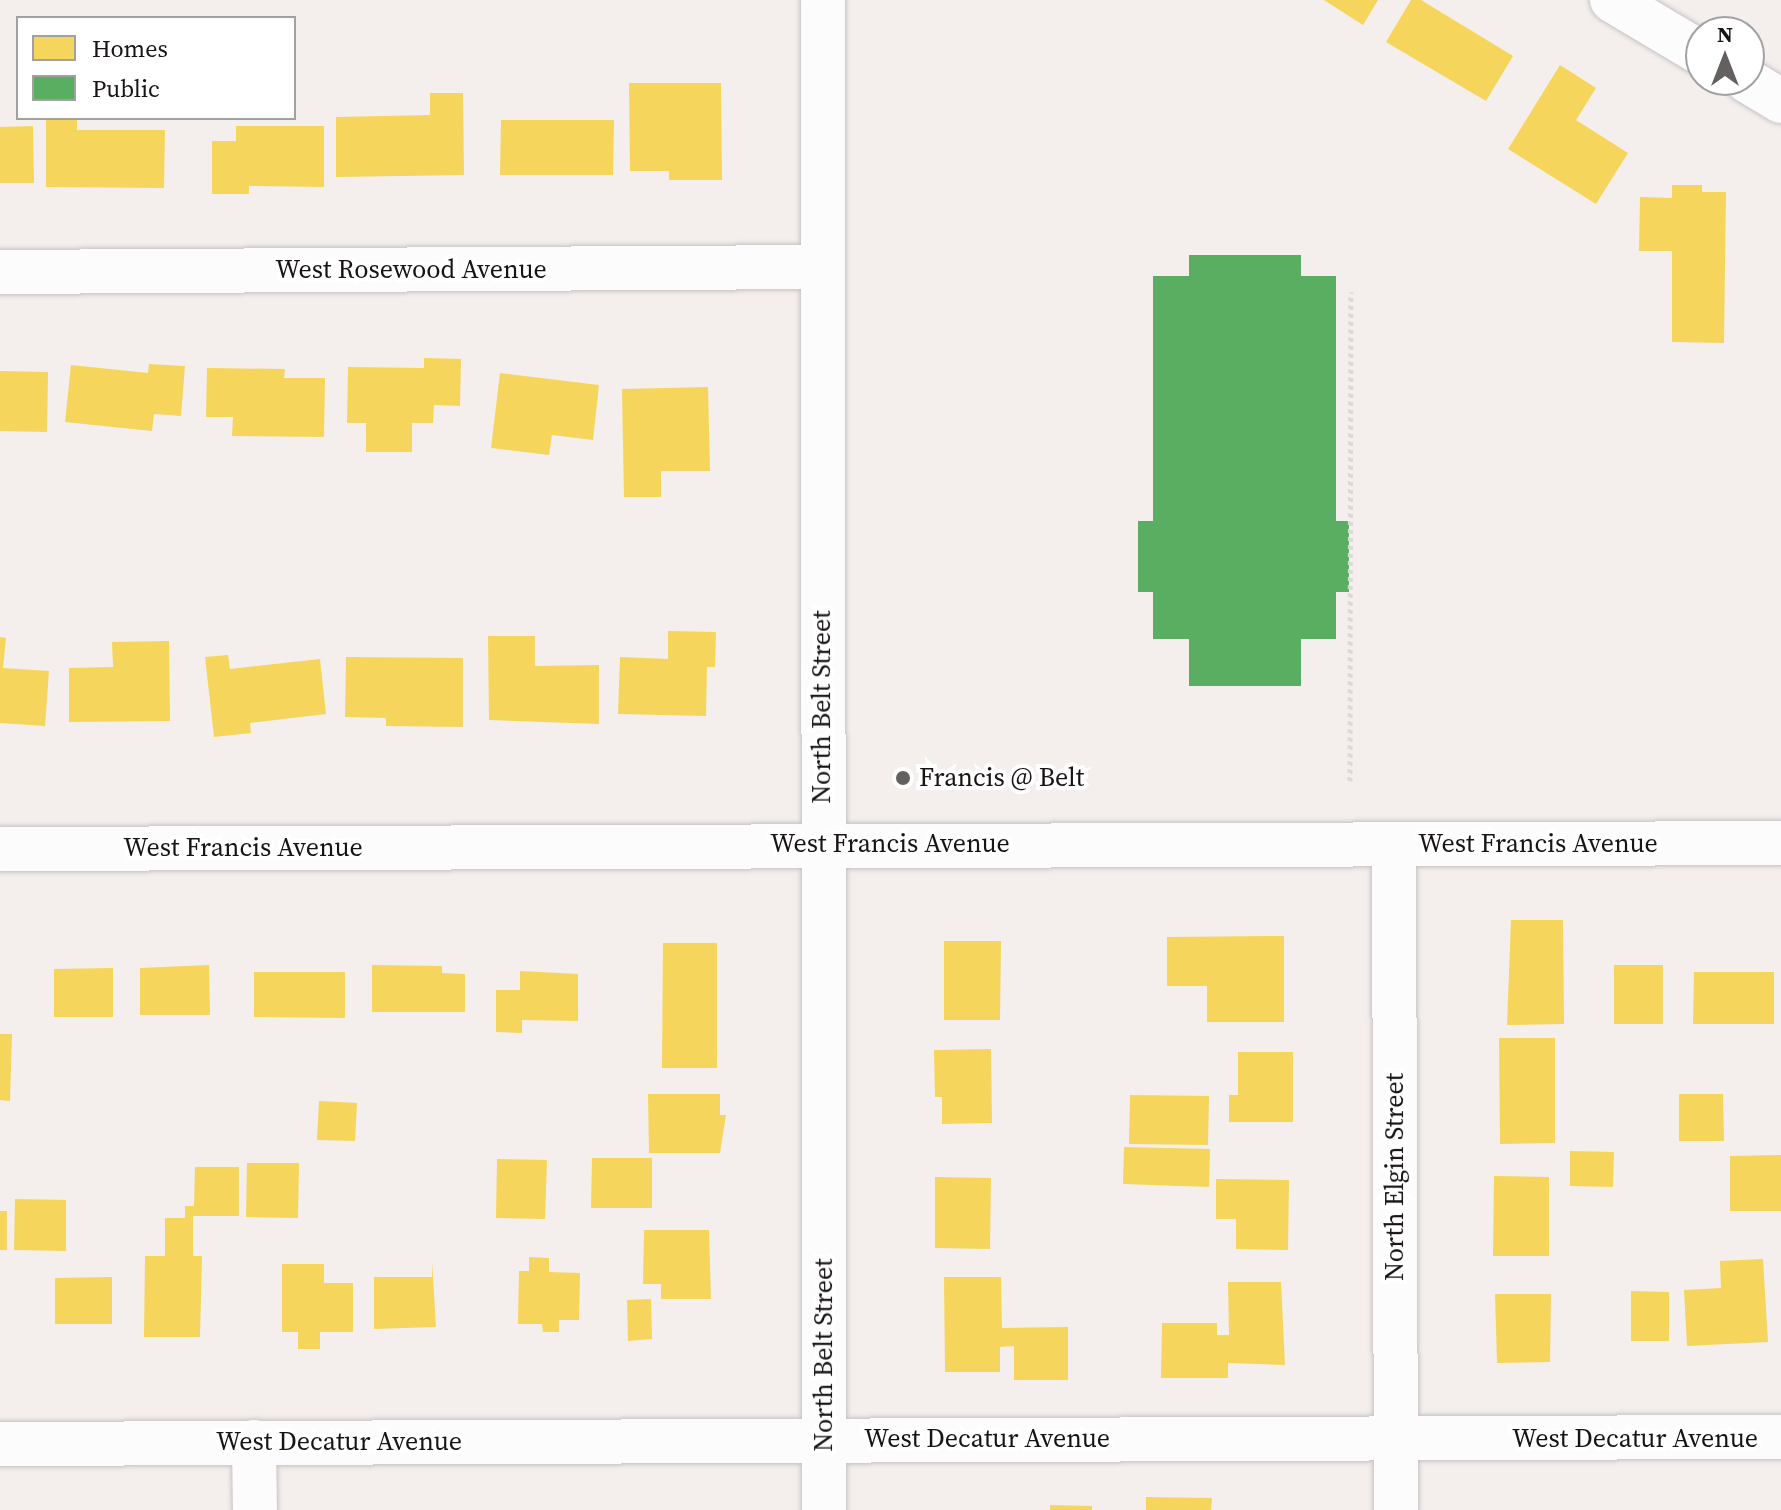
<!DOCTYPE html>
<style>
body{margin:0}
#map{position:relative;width:1781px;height:1510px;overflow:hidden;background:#f4eeed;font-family:"Source Serif 4",serif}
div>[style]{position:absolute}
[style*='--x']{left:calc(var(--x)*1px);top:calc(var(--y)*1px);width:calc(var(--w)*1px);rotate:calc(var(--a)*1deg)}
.homes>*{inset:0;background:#f6d55c}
.public>*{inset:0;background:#5aae61}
.path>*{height:5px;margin-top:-2.5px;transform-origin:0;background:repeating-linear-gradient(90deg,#dcdad9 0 4px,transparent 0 8px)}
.roads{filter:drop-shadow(0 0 2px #c7c3c2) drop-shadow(0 0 2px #c7c3c2)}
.minor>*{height:44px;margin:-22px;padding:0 22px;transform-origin:22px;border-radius:22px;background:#fdfcfc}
.tertiary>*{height:44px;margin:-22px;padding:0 22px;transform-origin:22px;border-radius:22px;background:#fdfcfc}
.primary>*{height:44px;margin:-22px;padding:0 22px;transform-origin:22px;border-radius:22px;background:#fdfcfc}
.dots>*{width:22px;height:22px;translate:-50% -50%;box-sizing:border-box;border:4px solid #fff;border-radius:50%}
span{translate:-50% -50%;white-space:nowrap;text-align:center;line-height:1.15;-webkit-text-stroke:8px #fff;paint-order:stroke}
.street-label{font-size:26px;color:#171413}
.poi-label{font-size:26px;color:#171413}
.left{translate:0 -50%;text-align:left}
.legend{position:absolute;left:16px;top:16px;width:280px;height:104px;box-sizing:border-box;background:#fff;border:2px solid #a2a1a1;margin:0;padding:10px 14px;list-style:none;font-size:24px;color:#171413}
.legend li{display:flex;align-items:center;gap:16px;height:40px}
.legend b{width:40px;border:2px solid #a2a1a1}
.north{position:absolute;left:1685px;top:16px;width:80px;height:80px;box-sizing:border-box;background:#fff;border:2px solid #a2a1a1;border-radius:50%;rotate:0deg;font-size:22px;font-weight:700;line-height:32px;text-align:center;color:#171413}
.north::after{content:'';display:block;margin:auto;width:28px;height:36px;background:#64605f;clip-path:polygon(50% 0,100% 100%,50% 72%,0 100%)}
</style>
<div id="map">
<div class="homes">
<i style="clip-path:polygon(1324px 0,1378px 0,1363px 25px)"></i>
<i style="clip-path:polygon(1411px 0,1421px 0,1513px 56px,1486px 101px,1386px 42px)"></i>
<i style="clip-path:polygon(1560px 65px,1596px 88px,1576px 120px,1628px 153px,1596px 204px,1508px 149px)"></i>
<i style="clip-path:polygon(629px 83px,721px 83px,722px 180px,669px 180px,669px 171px,630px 171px)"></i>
<i style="clip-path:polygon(430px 93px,463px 93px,464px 175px,336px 177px,336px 117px,430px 115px)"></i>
<i style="clip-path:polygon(46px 118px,77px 118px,77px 130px,165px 130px,164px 188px,46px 187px)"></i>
<i style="clip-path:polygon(501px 120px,614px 120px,613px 175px,500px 175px)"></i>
<i style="clip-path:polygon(33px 126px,34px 183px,0 183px,0 127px)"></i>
<i style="clip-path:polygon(236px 126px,324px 126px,324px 187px,249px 186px,249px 194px,212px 194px,212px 141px,236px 141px)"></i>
<i style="clip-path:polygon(1672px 185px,1702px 185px,1702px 192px,1726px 192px,1724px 343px,1672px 342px,1672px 251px,1639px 251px,1640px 197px,1672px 198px)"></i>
<i style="clip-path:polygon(424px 358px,461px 359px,460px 406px,434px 405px,433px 423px,412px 423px,412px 452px,366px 452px,366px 423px,347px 423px,348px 367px,424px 368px)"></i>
<i style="clip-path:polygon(149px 364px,185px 366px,181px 416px,154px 414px,152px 431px,65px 422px,71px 365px,148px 373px)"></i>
<i style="clip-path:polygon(207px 368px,285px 369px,284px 378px,325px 378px,324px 437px,232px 436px,233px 417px,206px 417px)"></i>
<i style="clip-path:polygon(0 371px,48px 372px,47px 432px,0 431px)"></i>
<i style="clip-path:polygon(500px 373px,599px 385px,593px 440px,552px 435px,549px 455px,491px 448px)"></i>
<i style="clip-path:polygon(708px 387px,710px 471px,661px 471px,661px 497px,624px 497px,622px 389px)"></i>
<i style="clip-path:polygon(668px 631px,716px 632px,715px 667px,707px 667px,706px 716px,618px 714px,620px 657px,668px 659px)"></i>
<i style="clip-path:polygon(488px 636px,535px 636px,535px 666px,599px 665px,599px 724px,489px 720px)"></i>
<i style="clip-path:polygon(0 637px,6px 638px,3px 668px,49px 671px,45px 726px,0 723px)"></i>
<i style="clip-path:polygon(169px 641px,170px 721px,69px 722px,69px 668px,113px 667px,112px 642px)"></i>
<i style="clip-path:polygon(228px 655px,230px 669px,320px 659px,326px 714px,250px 723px,251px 733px,214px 737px,205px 657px)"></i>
<i style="clip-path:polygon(346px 657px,463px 658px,463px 727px,386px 726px,386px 718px,345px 717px)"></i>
<i style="clip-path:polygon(1511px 920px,1563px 920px,1564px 1024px,1507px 1025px)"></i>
<i style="clip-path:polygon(1284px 936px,1284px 1022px,1207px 1022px,1207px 986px,1167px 986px,1167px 937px)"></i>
<i style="clip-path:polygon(944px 941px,1001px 941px,1000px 1020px,944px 1020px)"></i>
<i style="clip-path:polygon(663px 943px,717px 943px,717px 1068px,662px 1068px)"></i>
<i style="clip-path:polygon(209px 965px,210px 1015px,140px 1015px,140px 968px)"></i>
<i style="clip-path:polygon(372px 965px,442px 966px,442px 973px,465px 974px,465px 1012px,372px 1012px)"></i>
<i style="clip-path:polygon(1614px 965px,1663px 965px,1663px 1024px,1614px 1024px)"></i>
<i style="clip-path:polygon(113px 968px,113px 1017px,54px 1017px,54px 969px)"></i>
<i style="clip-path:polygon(520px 971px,578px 974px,578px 1021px,522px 1020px,522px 1033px,496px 1032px,496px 990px,520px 990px)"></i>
<i style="clip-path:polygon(254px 972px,345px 972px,345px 1018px,254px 1017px)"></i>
<i style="clip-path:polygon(1694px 972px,1774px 972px,1774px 1024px,1693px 1024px)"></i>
<i style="clip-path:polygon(0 1034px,12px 1034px,10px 1101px,0 1100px)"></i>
<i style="clip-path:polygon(1499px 1038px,1555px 1038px,1555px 1143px,1500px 1144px)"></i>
<i style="clip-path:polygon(991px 1049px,992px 1123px,942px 1124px,942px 1097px,935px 1097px,934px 1050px)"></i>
<i style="clip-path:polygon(1238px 1052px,1293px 1052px,1293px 1122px,1229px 1122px,1229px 1095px,1238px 1095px)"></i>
<i style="clip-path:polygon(648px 1094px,720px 1094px,720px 1115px,726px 1115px,720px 1153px,649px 1153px)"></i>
<i style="clip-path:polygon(1679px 1094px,1723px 1094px,1724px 1141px,1679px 1141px)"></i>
<i style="clip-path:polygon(1130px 1095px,1209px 1096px,1208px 1145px,1129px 1144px)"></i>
<i style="clip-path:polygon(319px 1101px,357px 1103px,355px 1141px,317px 1140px)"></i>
<i style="clip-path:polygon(1124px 1147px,1210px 1149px,1209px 1187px,1123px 1184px)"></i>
<i style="clip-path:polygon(1570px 1151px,1614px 1152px,1613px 1187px,1570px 1186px)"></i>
<i style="clip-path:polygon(1781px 1155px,1781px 1211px,1730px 1211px,1730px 1156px)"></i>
<i style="clip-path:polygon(592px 1158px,652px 1158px,652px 1208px,591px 1208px)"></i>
<i style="clip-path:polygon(497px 1159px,547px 1160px,545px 1219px,496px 1218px)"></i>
<i style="clip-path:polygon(247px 1163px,299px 1163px,298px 1218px,246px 1217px)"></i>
<i style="clip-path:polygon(195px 1167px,239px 1167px,239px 1216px,193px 1216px,193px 1256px,202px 1256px,200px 1337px,144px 1337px,145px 1256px,165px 1256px,165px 1218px,185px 1218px,185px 1206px,194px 1206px)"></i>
<i style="clip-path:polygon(1494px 1176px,1549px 1177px,1549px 1256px,1493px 1256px)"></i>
<i style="clip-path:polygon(935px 1177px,991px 1178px,990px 1249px,935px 1248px)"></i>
<i style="clip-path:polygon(1216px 1179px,1289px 1180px,1288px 1250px,1236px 1249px,1236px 1219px,1216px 1219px)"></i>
<i style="clip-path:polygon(15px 1199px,66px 1200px,66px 1251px,14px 1250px)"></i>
<i style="clip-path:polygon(0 1211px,7px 1211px,7px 1250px,0 1250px)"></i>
<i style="clip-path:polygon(644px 1230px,709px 1230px,711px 1299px,661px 1299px,661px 1284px,643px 1284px)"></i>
<i style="clip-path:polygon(529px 1257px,549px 1258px,549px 1272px,580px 1273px,579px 1320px,559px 1320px,559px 1332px,543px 1332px,542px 1324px,518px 1324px,519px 1271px,529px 1271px)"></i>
<i style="clip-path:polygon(1763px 1259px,1768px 1342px,1687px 1346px,1684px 1290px,1721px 1288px,1720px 1261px)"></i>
<i style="clip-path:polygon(432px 1261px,436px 1327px,374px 1329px,374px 1277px,432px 1277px)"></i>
<i style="clip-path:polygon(282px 1264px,324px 1264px,324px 1283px,353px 1283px,353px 1332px,320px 1332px,320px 1349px,298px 1349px,298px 1332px,282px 1332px)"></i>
<i style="clip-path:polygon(112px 1277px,112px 1324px,55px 1324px,55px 1278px)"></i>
<i style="clip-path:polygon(944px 1277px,1001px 1277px,1002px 1328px,1068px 1327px,1068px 1380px,1014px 1380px,1014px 1346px,1000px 1347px,1000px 1372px,945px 1372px)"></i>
<i style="clip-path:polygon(1228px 1282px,1281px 1282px,1285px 1365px,1228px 1363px,1228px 1378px,1161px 1378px,1162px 1323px,1217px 1323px,1217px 1335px,1229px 1335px)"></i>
<i style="clip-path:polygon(1631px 1291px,1669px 1292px,1669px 1341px,1631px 1341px)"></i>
<i style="clip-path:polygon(1495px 1294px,1551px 1294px,1550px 1362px,1497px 1363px)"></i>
<i style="clip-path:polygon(651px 1299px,652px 1339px,628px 1341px,627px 1300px)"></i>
<i style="clip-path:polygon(1146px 1497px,1212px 1498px,1211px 1510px,1146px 1510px)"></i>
<i style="clip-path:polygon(1050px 1505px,1092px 1506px,1092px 1510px,1050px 1510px)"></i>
</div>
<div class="public">
<i style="clip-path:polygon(1189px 255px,1301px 255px,1301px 276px,1336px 276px,1336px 521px,1349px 521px,1349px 592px,1336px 592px,1336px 639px,1301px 639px,1301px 686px,1189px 686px,1189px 639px,1153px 639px,1153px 592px,1138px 592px,1138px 521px,1153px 521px,1153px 276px,1189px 276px)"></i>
</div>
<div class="path">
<i style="--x:1350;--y:781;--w:489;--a:-89.9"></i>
</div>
<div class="roads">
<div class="minor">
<i style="--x:1612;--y:0;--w:104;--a:30.8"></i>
<i style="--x:1746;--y:80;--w:41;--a:31"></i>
<i style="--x:0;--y:272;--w:822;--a:-0.35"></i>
<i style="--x:1394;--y:844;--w:666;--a:89.83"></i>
<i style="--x:254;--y:1442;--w:68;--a:89.2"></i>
<i style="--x:0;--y:1444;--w:1781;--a:-0.23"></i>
</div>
<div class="tertiary">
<i style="--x:823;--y:0;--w:1510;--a:89.96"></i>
</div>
<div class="primary">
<i style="--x:0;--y:849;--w:1781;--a:-0.19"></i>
</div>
</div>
<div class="dots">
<i style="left:903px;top:778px;background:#64605f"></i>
</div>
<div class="street-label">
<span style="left:411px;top:270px">West Rosewood Avenue</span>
<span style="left:822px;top:707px;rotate:-90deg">North Belt Street</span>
<span style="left:890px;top:844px">West Francis Avenue</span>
<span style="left:1538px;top:844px">West Francis Avenue</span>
<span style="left:243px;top:848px">West Francis Avenue</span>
<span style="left:1395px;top:1177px;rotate:-90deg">North Elgin Street</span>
<span style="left:824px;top:1355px;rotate:-90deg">North Belt Street</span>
<span style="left:987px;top:1439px">West Decatur Avenue</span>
<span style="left:1635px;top:1439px">West Decatur Avenue</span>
<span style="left:339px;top:1442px">West Decatur Avenue</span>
</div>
<div class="poi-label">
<span class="left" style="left:919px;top:778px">Francis @ Belt</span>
</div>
<ul class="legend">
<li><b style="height:22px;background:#f6d55c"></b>Homes</li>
<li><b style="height:22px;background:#5aae61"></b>Public</li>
</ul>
<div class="north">N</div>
</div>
